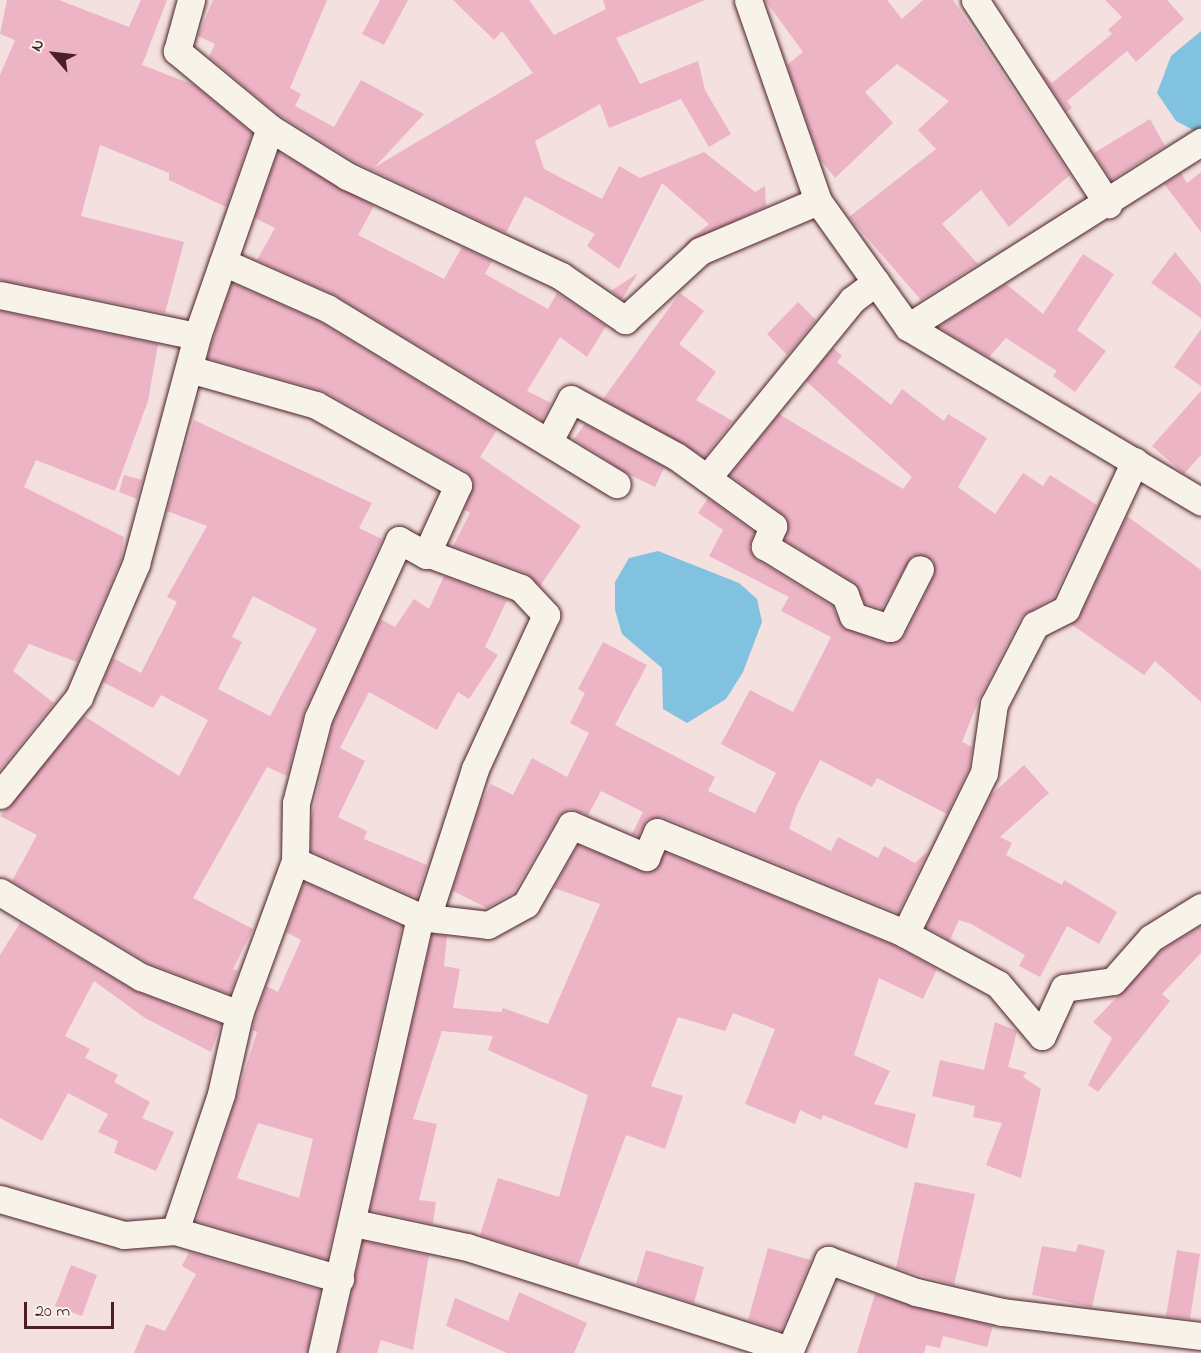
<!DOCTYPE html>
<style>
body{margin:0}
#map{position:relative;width:1201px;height:1353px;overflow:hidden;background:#f4e0de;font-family:"Indie Flower",sans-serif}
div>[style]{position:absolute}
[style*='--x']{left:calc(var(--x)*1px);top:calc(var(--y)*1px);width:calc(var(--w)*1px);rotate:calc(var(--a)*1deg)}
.water>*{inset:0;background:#81c2e1}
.building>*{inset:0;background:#edb4c5}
.roads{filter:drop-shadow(0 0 2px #4a1f2b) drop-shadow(0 0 2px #4a1f2b)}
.minor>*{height:27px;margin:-13.5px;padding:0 13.5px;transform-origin:13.5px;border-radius:13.5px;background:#f7f3e8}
span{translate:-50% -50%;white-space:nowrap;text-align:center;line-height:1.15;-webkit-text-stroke:4.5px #f7f3e8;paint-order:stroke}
.north{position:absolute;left:24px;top:24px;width:60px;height:60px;-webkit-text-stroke:4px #f7f3e8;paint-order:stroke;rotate:298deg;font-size:16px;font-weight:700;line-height:24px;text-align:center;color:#4a1f2b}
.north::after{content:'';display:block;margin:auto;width:21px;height:27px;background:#4a1f2b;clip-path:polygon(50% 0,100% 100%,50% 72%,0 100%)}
.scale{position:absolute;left:24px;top:1302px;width:90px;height:27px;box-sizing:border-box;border:3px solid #4a1f2b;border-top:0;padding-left:8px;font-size:18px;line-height:21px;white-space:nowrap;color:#4a1f2b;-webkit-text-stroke:4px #f7f3e8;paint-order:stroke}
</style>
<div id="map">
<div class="water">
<i style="clip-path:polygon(1201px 31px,1201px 134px,1176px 121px,1157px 93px,1171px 56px)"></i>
<i style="clip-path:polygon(658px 551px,739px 583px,757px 599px,762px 622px,743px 672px,726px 699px,687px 723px,663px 709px,662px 668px,622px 634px,615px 610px,615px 582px,629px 558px)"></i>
</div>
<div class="building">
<i style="clip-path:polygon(7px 0,59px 0,129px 27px,141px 0,167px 0,142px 65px,194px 85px,252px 133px,226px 207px,169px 180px,169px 173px,100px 145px,81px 216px,184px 242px,165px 313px,0 280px,0 75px,15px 40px,0 34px)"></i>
<i style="clip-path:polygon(213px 0,327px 0,290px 88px,301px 94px,295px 106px,334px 127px,361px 80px,424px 114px,375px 167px,533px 73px,502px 31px,494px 40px,453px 0,529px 0,554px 35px,606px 9px,603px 0,705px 0,616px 38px,640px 84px,698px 61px,705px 90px,731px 134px,709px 147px,681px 99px,609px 128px,600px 104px,535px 141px,544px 169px,602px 199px,619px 166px,640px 178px,704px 152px,755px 192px,765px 186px,766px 206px,683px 245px,709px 224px,662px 183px,619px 269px,587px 246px,595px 234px,525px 196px,506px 233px,355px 162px,279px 115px,209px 57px,215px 44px,198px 36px)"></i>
<i style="clip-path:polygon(380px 0,408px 0,384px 45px,362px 34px)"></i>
<i style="clip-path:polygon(765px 0,887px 0,902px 19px,923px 0,953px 0,1070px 175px,1009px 227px,981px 190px,942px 224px,978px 264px,921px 300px,849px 217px,936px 149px,918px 130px,949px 101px,897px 64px,865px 92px,893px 123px,835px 178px,820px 159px,787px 65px,803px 52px)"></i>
<i style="clip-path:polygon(1105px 0,1167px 0,1184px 19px,1136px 62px,1127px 51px,1067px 101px,1072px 108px,1067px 112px,1037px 67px,1052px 83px,1112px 34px,1108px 30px,1122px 17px)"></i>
<i style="clip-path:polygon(1150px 119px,1165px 146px,1111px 180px,1094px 153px)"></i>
<i style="clip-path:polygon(278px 152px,374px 206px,358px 235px,444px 279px,462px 247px,492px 261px,485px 274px,548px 309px,557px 293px,606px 326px,587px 357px,560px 337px,527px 391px,551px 403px,542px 420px,335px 295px,257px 260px,275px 228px,255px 218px)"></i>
<i style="clip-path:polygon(1201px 172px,1201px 232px,1164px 184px,1181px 173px,1187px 183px)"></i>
<i style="clip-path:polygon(1175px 252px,1201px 284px,1201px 318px,1151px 283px)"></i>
<i style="clip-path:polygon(1083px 254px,1114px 274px,1077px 330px,1106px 351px,1075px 392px,1053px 376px,1057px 371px,1006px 338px,989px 357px,938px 327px,1006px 284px,1043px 314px)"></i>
<i style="clip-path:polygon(638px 273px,622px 299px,611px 291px)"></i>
<i style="clip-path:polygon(232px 283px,320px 322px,497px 430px,480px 457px,581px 526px,540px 586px,526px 573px,453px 546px,470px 513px,464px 509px,474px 483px,466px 471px,323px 391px,207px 358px)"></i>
<i style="clip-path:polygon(680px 293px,704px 311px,679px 344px,716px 372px,696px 400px,733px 421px,704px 457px,603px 399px)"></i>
<i style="clip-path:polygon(798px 302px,816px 320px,787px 355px,767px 334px)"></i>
<i style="clip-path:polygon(0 311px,158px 344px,148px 401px,115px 491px,36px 460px,24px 487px,124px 537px,121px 560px,77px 662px,29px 644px,13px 671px,54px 703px,0 770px)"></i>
<i style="clip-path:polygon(1201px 329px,1201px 386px,1174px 367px)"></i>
<i style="clip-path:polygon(833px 348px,842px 356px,837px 362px,891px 405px,902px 389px,944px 421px,948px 414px,987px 438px,958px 487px,995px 514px,1023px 473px,1043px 486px,1050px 475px,1097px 505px,1054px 597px,1021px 617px,980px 697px,962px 742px,972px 747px,969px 768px,947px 814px,877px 778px,872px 787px,820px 760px,796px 807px,789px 829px,831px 851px,838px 837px,878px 858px,884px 846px,915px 863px,928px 851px,898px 913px,663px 817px,647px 820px,638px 836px,632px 834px,643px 812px,601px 791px,588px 815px,570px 809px,558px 817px,514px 892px,487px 908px,453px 891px,448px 904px,480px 805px,491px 784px,513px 795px,532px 758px,567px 777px,589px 733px,570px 723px,585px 693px,578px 689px,603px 642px,647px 665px,615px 725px,715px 777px,708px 791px,755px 813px,776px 773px,721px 744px,750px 690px,793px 712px,831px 637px,781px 611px,789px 597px,709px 556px,723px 530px,698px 513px,708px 498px,754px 532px,749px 548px,756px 559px,832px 606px,843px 628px,886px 643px,904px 636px,934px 576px,933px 560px,912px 556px,882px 609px,865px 603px,853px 582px,785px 540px,787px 518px,730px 475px,779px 414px,903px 489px,912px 477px,806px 381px)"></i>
<i style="clip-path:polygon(1201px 391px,1201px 455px,1184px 474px,1152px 446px)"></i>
<i style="clip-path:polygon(evenodd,194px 420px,372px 503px,359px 528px,382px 539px,304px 712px,287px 776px,267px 767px,193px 898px,253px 929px,233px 969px,238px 971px,230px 994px,148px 963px,12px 881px,37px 835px,0 816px,84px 716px,179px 776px,208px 720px,161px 695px,153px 708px,103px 682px,113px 658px,141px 673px,177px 602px,167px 597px,207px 526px,167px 511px,194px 420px,253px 596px,317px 629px,270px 716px,218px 689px,242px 642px,232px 637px,253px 596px)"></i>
<i style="clip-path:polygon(585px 424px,668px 469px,673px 473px,664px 468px,655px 487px,628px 474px,574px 439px)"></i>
<i style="clip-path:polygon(124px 475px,142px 480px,137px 499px,119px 492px)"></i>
<i style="clip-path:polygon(1127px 516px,1201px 570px,1201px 702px,1155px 661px,1144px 675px,1071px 624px,1080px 616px)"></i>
<i style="clip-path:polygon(444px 576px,507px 600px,485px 647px,498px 655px,469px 699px,458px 692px,437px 730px,369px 692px,340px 748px,365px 761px,338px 817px,367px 831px,364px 839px,427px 865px,417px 898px,311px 851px,311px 819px,333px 723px,380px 619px,395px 627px,414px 599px,429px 609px)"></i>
<i style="clip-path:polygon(1024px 765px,1049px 793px,1000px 837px,1012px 843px,1006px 855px,1062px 885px,1064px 880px,1117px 912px,1099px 944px,1067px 926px,1040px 977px,1019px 966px,1025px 955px,971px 924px,959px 920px,950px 940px,926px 927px,991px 795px)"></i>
<i style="clip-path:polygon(578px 845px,647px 873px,665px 852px,893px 945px,937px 969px,923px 999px,879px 978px,854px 1055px,890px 1071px,874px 1104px,916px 1114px,907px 1149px,823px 1115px,821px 1120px,800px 1110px,795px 1124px,745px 1104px,775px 1029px,733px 1013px,725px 1031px,678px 1017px,651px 1086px,683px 1096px,665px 1149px,626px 1135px,578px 1266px,480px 1235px,498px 1178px,559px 1197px,588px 1095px,488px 1050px,493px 1036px,442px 1031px,413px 1119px,437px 1124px,419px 1200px,436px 1202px,433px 1224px,370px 1210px,432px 934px,447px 936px,444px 966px,460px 969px,453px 1008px,501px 1012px,503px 1008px,548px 1024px,600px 904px,554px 888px)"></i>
<i style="clip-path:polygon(evenodd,304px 882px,402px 926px,327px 1259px,197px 1221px,257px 1032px,252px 1030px,266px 986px,278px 992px,301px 940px,286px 932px,304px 882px,258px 1123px,313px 1139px,299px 1198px,237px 1178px,258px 1123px)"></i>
<i style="clip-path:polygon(20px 923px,133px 990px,221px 1024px,211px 1052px,145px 1018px,94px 981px,65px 1036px,90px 1049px,85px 1058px,118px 1075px,114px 1082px,150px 1102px,142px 1118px,174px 1132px,156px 1171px,114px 1153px,118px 1141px,98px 1132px,108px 1114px,68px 1093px,42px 1141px,0 1118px,0 955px)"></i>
<i style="clip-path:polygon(1201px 926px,1201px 953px,1162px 994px,1170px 1001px,1098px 1092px,1088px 1085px,1112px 1038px,1093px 1022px,1162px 950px)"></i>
<i style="clip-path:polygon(995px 1022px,1017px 1031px,1008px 1067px,1026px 1072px,1023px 1077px,1041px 1089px,1021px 1178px,986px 1165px,1002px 1123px,973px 1117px,975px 1106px,932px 1096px,940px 1060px,984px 1070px)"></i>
<i style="clip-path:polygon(915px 1182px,975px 1194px,954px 1285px,896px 1268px)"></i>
<i style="clip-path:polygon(363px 1241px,429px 1255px,413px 1350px,381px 1340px,377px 1353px,338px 1353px)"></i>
<i style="clip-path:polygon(1078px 1244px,1105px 1250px,1092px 1307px,1032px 1295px,1042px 1246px,1076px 1252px)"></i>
<i style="clip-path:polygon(768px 1248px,811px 1260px,781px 1331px,748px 1320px)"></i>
<i style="clip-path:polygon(646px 1250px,704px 1267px,694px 1303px,636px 1284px)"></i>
<i style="clip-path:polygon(1177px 1250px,1200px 1254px,1190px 1319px,1166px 1316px)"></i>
<i style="clip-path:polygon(189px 1252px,320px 1290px,307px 1353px,134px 1353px,146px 1324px,165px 1331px,196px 1274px,182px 1266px)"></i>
<i style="clip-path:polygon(71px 1265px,97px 1275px,82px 1316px,55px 1306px)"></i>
<i style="clip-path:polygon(519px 1292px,587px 1323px,574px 1353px,507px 1353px,446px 1326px,455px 1298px,508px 1321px)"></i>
<i style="clip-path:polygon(875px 1294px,993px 1326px,987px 1347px,943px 1336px,940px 1348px,926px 1345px,924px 1353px,857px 1353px)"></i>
</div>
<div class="roads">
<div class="minor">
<i style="--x:748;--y:0;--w:213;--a:70.8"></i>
<i style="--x:818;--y:201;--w:155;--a:54.5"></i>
<i style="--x:908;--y:327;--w:341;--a:30.8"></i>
<i style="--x:975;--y:0;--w:244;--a:56.9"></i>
<i style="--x:270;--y:128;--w:91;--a:31.9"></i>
<i style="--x:347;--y:176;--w:236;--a:25"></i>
<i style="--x:561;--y:276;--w:78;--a:34.5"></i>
<i style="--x:625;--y:320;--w:102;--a:-42.6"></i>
<i style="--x:700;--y:251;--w:128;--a:-23"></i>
<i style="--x:223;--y:262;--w:114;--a:23.9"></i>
<i style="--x:327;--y:308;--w:339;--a:31.3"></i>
<i style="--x:0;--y:295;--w:201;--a:11.8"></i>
<i style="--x:908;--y:327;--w:347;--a:-32.3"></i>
<i style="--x:189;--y:369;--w:132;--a:15.8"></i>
<i style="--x:316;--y:405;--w:163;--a:29.4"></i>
<i style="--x:458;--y:485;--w:77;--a:114.6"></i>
<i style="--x:426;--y:555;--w:31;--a:-151"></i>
<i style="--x:399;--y:540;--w:196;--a:114.5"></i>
<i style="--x:318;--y:718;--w:88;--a:104.5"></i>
<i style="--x:296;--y:803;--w:58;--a:91"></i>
<i style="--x:295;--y:861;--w:137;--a:24.1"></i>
<i style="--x:420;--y:917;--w:447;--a:102.7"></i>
<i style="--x:550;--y:439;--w:45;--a:-62.3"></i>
<i style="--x:571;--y:399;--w:119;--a:28.5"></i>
<i style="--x:676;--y:456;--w:120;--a:35.8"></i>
<i style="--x:773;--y:526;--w:22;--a:112"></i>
<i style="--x:765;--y:546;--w:94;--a:31.5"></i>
<i style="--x:845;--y:595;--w:22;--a:69"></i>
<i style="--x:853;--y:616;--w:39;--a:18"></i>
<i style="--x:890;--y:628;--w:66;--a:-63"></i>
<i style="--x:707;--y:478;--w:230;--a:-50.8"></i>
<i style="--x:852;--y:300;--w:30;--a:-37"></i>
<i style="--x:427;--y:553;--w:100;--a:20.4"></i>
<i style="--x:521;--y:588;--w:37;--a:47"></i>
<i style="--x:546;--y:615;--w:170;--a:114.8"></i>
<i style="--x:475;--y:769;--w:157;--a:107.9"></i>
<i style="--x:0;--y:795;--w:126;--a:-51.1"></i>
<i style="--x:79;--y:697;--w:145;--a:-66.8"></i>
<i style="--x:136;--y:564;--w:236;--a:-75"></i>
<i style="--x:197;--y:336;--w:220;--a:-70.7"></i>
<i style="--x:270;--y:128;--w:121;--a:-140.4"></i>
<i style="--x:177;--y:51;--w:53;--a:-74.6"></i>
<i style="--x:0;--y:892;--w:165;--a:31.1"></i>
<i style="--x:141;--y:977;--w:105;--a:20.7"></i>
<i style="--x:420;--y:917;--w:68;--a:6.7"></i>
<i style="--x:488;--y:925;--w:43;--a:-28.9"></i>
<i style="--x:526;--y:904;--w:91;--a:-60.3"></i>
<i style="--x:571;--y:825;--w:82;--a:23.1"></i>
<i style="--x:646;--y:857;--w:27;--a:-66"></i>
<i style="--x:657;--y:832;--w:262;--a:22.2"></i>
<i style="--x:900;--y:931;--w:111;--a:28.4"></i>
<i style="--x:998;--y:984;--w:68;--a:49.8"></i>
<i style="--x:1042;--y:1036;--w:53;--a:-65.4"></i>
<i style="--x:1064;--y:988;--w:49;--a:-8.1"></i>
<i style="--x:1113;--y:981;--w:57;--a:-48.5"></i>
<i style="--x:1151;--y:938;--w:59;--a:-31.8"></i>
<i style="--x:905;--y:934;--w:179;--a:-63.9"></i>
<i style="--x:984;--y:773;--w:70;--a:-81.8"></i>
<i style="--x:994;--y:704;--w:89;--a:-62.6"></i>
<i style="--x:1035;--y:625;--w:35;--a:-27"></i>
<i style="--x:1066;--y:609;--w:163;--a:-65"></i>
<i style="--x:0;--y:1199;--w:129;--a:16.2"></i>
<i style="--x:124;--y:1235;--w:51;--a:-4.5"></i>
<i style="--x:175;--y:1231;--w:172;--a:16.2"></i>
<i style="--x:354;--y:1223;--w:116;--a:12"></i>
<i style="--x:467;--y:1247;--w:339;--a:17.7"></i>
<i style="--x:790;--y:1350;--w:98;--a:-67.1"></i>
<i style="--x:828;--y:1260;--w:94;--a:20"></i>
<i style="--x:916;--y:1292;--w:88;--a:13.1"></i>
<i style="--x:1002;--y:1312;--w:200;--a:6.9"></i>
<i style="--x:175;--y:1231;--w:145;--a:-71.4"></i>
<i style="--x:221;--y:1094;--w:82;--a:-77.3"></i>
<i style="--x:239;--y:1014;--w:163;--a:-69.9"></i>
</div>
</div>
<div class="north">N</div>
<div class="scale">20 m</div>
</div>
